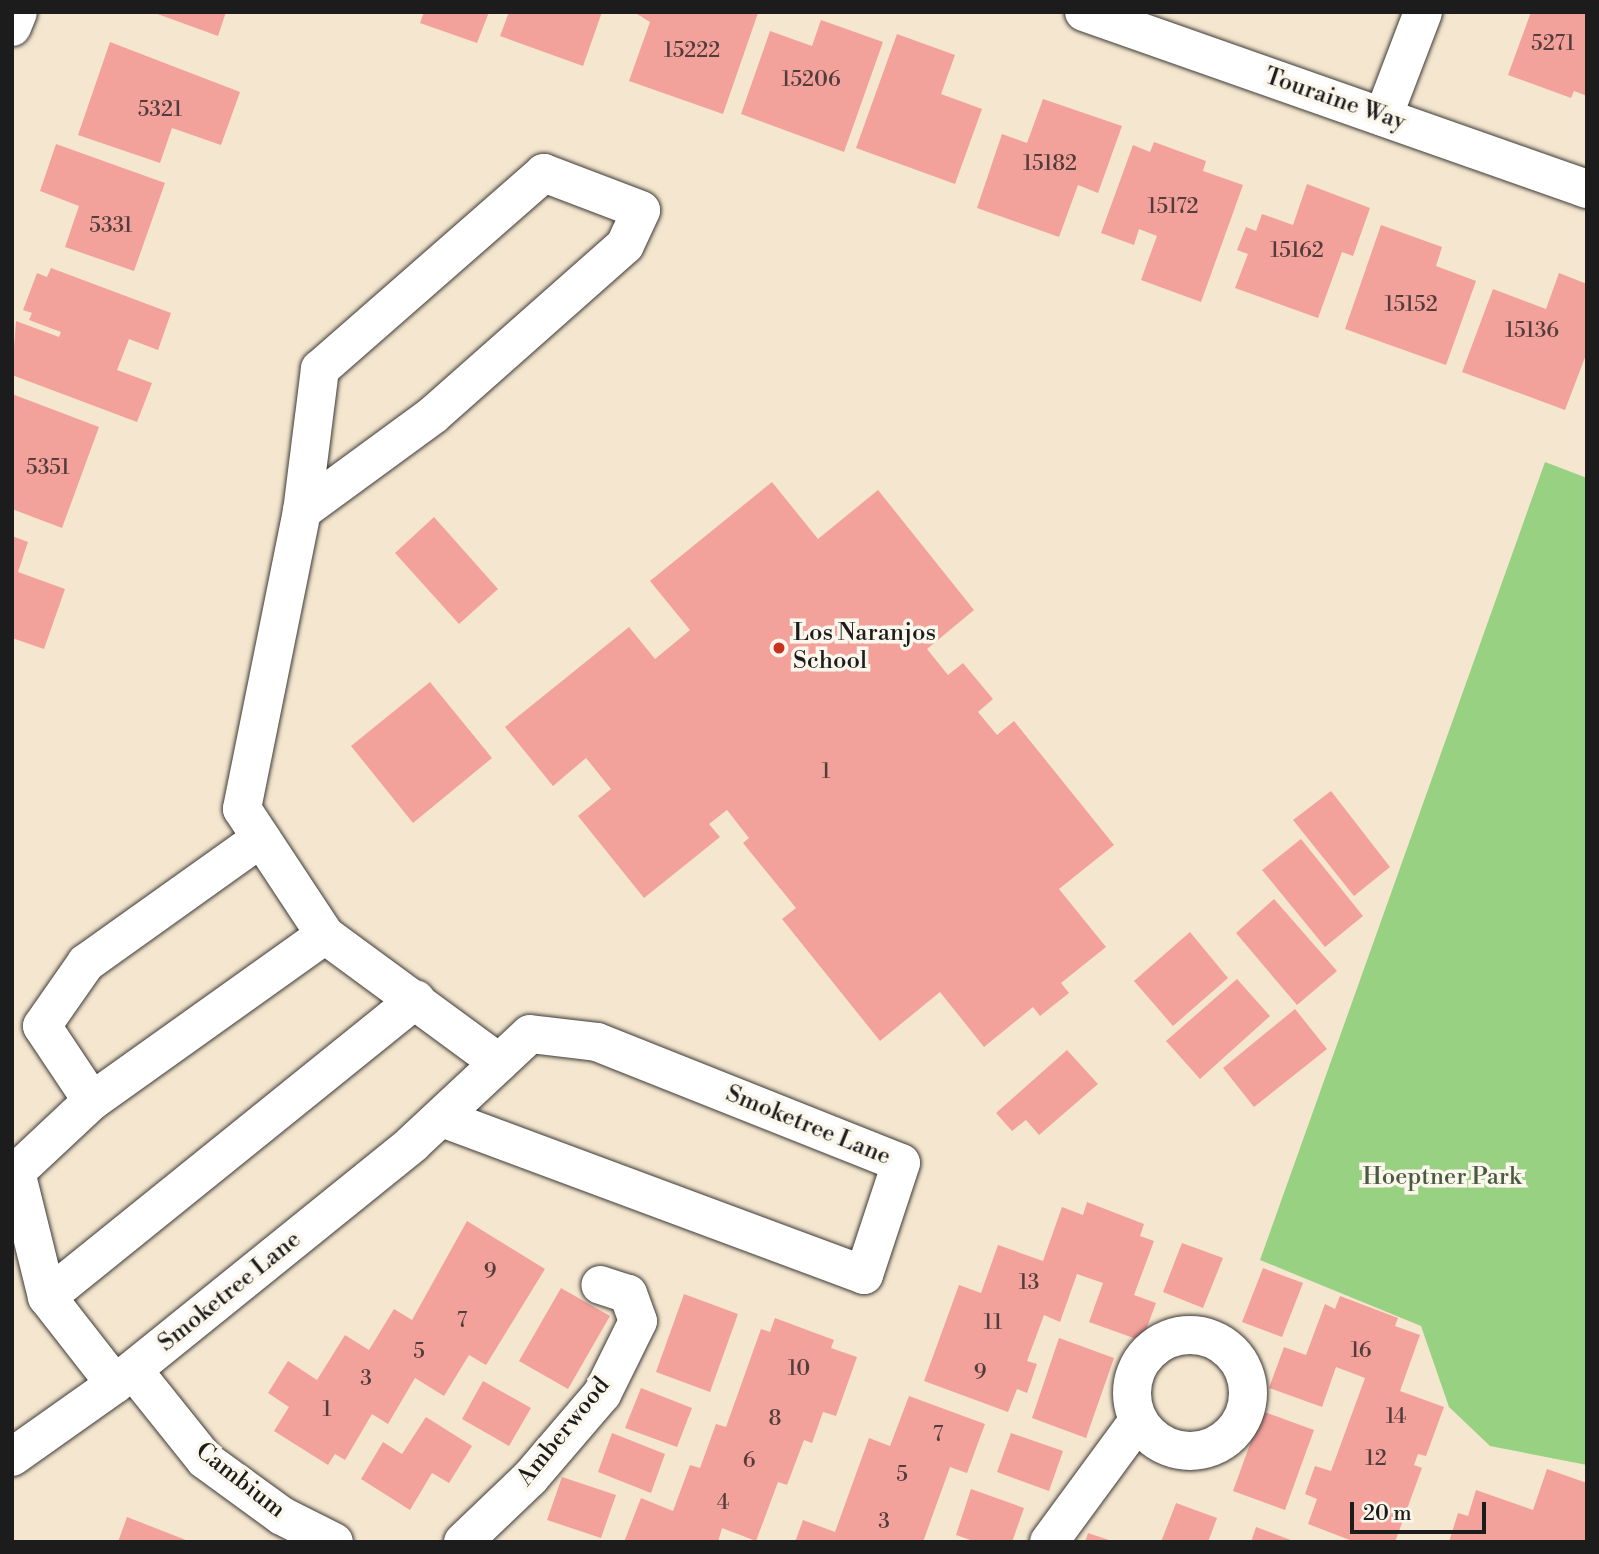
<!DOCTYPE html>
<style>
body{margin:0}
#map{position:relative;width:1599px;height:1554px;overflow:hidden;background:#f5e7cf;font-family:"Libre Bodoni",serif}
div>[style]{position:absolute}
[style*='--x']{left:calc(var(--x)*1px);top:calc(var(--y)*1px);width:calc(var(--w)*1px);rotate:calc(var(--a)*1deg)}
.green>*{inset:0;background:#99d183}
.building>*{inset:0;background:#f3a19b}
.roads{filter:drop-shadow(0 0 2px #3d3a37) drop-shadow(0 0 2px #3d3a37)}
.minor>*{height:38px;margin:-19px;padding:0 19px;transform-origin:19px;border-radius:19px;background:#fff}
.minor>.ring{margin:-19px;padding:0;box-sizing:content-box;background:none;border:38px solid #fff;border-radius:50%}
.dots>*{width:19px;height:19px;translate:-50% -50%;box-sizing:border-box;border:4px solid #fbf7ec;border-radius:50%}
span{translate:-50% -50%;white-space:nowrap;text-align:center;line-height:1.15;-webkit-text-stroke:7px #fbf7ec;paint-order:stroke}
.number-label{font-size:21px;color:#523d3c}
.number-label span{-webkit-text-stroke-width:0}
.street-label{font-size:24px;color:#1c1c1c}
.poi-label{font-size:24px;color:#1c1c1c}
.left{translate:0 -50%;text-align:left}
.park-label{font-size:24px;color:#485b40}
.frame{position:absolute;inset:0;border:14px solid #1c1c1c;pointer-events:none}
.scale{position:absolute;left:1350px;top:1502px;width:136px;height:32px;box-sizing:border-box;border:4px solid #1c1c1c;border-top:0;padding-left:9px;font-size:21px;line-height:24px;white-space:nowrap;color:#1c1c1c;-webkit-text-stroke:5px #fbf7ec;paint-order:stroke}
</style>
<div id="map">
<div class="green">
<i style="clip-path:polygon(1545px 462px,1587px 478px,1587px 1465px,1490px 1446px,1449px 1407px,1421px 1326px,1260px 1260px)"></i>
</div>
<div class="building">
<i style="clip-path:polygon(152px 12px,226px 12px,218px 36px)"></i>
<i style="clip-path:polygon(424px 12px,489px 12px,477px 43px,420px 23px)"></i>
<i style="clip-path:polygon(509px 12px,602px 12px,583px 66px,500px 36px)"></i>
<i style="clip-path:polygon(634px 12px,758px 13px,723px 114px,629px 81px,650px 22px)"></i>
<i style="clip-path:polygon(1531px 12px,1587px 12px,1587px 96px,1574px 91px,1571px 98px,1508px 75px)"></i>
<i style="clip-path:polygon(821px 20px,883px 42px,844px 152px,741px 114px,770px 31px,812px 46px)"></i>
<i style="clip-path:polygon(897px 34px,955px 55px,941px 94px,982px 109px,955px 184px,856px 148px)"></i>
<i style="clip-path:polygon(110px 42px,240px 92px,221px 145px,172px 128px,160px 163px,78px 135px)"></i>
<i style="clip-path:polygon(1043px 99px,1122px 126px,1098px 193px,1078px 185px,1059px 237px,977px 208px,1002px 134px,1027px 143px)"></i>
<i style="clip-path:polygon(1154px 142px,1206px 161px,1203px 171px,1243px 185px,1201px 302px,1141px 280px,1157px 236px,1139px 229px,1134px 245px,1101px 233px,1133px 145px,1150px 152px)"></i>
<i style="clip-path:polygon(56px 144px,165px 183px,134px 271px,65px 247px,79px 206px,40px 191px)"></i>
<i style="clip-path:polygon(1307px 184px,1370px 208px,1353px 256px,1342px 252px,1318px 318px,1235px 288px,1248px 254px,1237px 250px,1246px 227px,1256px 231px,1262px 214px,1293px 225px)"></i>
<i style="clip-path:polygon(1381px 225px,1442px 247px,1436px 266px,1476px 281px,1446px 365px,1345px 329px)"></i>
<i style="clip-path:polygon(51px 268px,171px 313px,158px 350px,129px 339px,117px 370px,152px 383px,137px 422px,12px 375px,16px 321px,59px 337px,61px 332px,29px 320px,32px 313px,23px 310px,37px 273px,47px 277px)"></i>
<i style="clip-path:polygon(1559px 273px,1587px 284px,1587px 352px,1565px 410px,1462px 372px,1493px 289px,1546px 309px)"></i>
<i style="clip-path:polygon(12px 394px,99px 427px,62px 528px,12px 509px)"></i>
<i style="clip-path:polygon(772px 482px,818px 539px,878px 490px,974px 610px,927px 649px,948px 675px,963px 663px,993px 699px,978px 712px,997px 735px,1014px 721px,1114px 845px,1059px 889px,1106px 947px,1061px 983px,1069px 993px,1040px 1016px,1033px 1007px,984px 1047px,940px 992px,880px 1041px,782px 919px,796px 908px,743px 843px,749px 838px,727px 810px,709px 824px,720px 837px,644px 898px,578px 816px,611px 789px,586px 758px,553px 786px,505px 727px,629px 627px,655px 659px,690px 630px,650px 581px)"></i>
<i style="clip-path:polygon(434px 517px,498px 589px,459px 624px,395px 553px)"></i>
<i style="clip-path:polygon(12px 536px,28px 542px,18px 572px,65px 589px,44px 649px,12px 638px)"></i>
<i style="clip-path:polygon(430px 682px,492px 758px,413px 823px,351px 746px)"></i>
<i style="clip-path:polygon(1331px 791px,1390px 867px,1354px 896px,1293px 820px)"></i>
<i style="clip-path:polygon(1301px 839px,1363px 916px,1325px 947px,1262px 870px)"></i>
<i style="clip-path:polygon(1274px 899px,1337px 971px,1297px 1005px,1236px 933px)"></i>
<i style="clip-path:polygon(1190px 932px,1228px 978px,1173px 1026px,1134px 981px)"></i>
<i style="clip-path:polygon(1237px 979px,1270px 1016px,1200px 1079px,1166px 1041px)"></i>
<i style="clip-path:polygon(1295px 1009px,1327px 1049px,1254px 1107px,1223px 1068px)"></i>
<i style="clip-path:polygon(1067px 1050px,1098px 1084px,1039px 1135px,1026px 1120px,1012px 1131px,996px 1113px)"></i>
<i style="clip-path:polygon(1087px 1202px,1144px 1224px,1140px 1236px,1154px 1241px,1134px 1295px,1156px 1303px,1142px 1341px,1089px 1322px,1103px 1283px,1077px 1274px,1060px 1322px,1044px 1315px,1027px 1361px,1037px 1364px,1027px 1393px,1017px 1389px,1008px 1412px,924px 1381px,959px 1285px,981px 1293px,998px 1245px,1043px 1261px,1062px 1207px,1083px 1215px)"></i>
<i style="clip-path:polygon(467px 1221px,545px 1269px,486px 1365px,469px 1355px,444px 1396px,415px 1378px,388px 1424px,372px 1414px,345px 1460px,335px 1454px,328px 1465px,274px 1431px,289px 1407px,268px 1393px,288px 1361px,317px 1380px,345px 1335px,369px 1350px,394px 1309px,412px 1320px)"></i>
<i style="clip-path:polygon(1182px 1243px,1223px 1258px,1203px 1308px,1163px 1292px)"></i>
<i style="clip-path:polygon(1263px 1268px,1303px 1283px,1282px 1337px,1242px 1322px)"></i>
<i style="clip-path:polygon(561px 1288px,610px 1316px,568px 1389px,519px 1361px)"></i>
<i style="clip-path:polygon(684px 1294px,738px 1314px,710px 1392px,656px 1372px)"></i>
<i style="clip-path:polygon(1340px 1296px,1398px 1318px,1395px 1326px,1420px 1335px,1400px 1391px,1444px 1407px,1426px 1456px,1418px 1454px,1414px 1465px,1422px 1468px,1395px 1542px,1355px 1542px,1308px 1524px,1317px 1499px,1305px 1494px,1315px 1466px,1331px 1471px,1365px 1378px,1336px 1367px,1322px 1407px,1269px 1388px,1284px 1347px,1306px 1355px,1325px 1304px,1335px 1309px)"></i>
<i style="clip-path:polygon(775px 1318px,834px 1340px,831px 1348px,857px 1357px,836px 1416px,823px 1412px,812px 1443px,804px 1440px,787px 1485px,778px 1482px,756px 1541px,722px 1528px,718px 1542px,624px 1542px,641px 1498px,673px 1511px,690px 1465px,700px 1468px,716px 1424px,726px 1427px,761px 1329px,770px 1332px)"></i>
<i style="clip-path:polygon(1059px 1338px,1114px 1358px,1086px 1438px,1032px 1418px)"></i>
<i style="clip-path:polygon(483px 1381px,531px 1408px,509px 1446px,462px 1419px)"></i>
<i style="clip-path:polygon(641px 1388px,692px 1408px,677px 1447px,625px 1428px)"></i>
<i style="clip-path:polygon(909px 1396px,985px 1424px,967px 1473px,950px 1467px,923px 1542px,795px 1542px,803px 1520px,835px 1532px,869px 1438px,890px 1446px)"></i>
<i style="clip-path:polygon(1262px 1411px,1314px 1430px,1285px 1510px,1233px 1491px)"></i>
<i style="clip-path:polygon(426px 1417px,472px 1446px,449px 1483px,432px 1473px,410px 1510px,361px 1479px,383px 1442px,402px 1454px)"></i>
<i style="clip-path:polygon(612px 1433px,665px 1454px,651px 1493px,598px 1472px)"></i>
<i style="clip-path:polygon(1011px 1433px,1063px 1451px,1049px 1491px,997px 1472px)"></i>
<i style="clip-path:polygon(1547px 1469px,1587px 1483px,1587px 1542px,1449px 1542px,1458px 1513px,1468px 1516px,1476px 1490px,1533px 1510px)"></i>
<i style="clip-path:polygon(562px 1477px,616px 1495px,601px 1538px,547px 1520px)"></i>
<i style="clip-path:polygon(971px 1489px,1024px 1508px,1012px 1542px,976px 1542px,956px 1535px)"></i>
<i style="clip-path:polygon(1176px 1503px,1217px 1518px,1208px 1542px,1161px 1542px)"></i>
<i style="clip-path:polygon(127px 1517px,191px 1542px,118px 1542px)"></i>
<i style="clip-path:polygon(1256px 1527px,1296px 1542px,1251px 1542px)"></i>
<i style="clip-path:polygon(1088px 1533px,1112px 1541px,1112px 1542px,1085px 1542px)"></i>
</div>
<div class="roads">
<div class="minor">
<i style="--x:1084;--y:12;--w:533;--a:19.39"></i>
<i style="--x:12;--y:27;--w:16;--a:-68"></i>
<i style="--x:1383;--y:117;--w:112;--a:-69.1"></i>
<i style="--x:302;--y:511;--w:162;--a:-36.2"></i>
<i style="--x:433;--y:415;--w:256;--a:-41.5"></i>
<i style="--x:625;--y:245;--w:38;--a:-65"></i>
<i style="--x:641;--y:210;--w:104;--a:-159.1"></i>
<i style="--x:544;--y:173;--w:298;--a:138.8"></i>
<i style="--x:320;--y:369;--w:143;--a:97.2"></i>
<i style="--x:302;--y:511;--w:304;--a:101.4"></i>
<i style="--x:242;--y:809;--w:151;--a:56.6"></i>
<i style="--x:92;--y:1101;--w:90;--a:-123.7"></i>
<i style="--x:42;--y:1026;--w:77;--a:-55.1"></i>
<i style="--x:86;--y:963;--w:215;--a:-35.5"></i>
<i style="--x:47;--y:1297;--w:474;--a:-38.9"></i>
<i class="ring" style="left:1132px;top:1335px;width:78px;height:78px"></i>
<i style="--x:133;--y:1370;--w:115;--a:51.3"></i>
<i style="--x:205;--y:1460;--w:95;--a:36"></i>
<i style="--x:282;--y:1516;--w:58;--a:26.6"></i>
<i style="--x:115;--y:1384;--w:110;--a:-128"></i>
<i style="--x:47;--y:1297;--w:129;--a:-103.9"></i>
<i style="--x:16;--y:1172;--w:104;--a:-43.1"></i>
<i style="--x:92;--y:1101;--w:286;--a:-35.5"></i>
<i style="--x:325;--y:935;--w:216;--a:36.3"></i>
<i style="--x:12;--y:1457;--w:126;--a:-35.3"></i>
<i style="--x:115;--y:1384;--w:382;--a:-38.9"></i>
<i style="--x:412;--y:1144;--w:161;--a:-43"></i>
<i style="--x:530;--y:1034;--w:67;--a:6.8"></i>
<i style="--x:597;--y:1042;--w:327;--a:21.7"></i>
<i style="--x:901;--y:1163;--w:118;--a:108.3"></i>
<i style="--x:864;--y:1275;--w:451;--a:-159.6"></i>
<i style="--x:463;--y:1542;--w:93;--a:-43.7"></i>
<i style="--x:530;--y:1478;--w:111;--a:-49.4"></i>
<i style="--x:602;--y:1394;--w:81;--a:-63.7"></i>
<i style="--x:638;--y:1321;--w:29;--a:-110"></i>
<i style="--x:628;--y:1294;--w:29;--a:-162"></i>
<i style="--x:1049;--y:1542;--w:150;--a:-53.7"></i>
</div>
</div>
<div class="dots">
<i style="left:779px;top:648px;background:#c8321e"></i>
</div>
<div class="number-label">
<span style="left:1553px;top:44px">5271</span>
<span style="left:692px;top:51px">15222</span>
<span style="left:811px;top:80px">15206</span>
<span style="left:160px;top:110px">5321</span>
<span style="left:1050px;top:164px">15182</span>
<span style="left:1173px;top:207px">15172</span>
<span style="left:111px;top:226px">5331</span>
<span style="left:1297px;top:251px">15162</span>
<span style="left:1411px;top:305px">15152</span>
<span style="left:1532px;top:331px">15136</span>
<span style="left:48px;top:468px">5351</span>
<span style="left:826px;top:772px">1</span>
<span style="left:490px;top:1272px">9</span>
<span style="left:1029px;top:1283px">13</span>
<span style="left:462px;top:1321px">7</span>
<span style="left:993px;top:1323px">11</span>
<span style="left:1361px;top:1351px">16</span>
<span style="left:419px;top:1352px">5</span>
<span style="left:799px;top:1369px">10</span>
<span style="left:980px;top:1373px">9</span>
<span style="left:366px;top:1379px">3</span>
<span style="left:327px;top:1410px">1</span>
<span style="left:1396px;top:1417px">14</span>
<span style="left:775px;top:1419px">8</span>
<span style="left:938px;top:1435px">7</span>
<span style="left:1376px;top:1459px">12</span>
<span style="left:749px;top:1461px">6</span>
<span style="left:902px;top:1475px">5</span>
<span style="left:723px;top:1503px">4</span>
<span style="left:884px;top:1522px">3</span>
</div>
<div class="street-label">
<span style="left:1335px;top:100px;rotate:19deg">Touraine Way</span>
<span style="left:808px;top:1126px;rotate:22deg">Smoketree Lane</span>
<span style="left:230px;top:1292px;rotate:-39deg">Smoketree Lane</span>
<span style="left:564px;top:1432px;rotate:-51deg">Amberwood</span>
<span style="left:240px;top:1481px;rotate:38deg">Cambium</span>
</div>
<div class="poi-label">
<span class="left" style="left:793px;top:648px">Los Naranjos<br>School</span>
</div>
<div class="park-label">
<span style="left:1442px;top:1178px">Hoeptner Park</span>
</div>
<div class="frame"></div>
<div class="scale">20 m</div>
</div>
